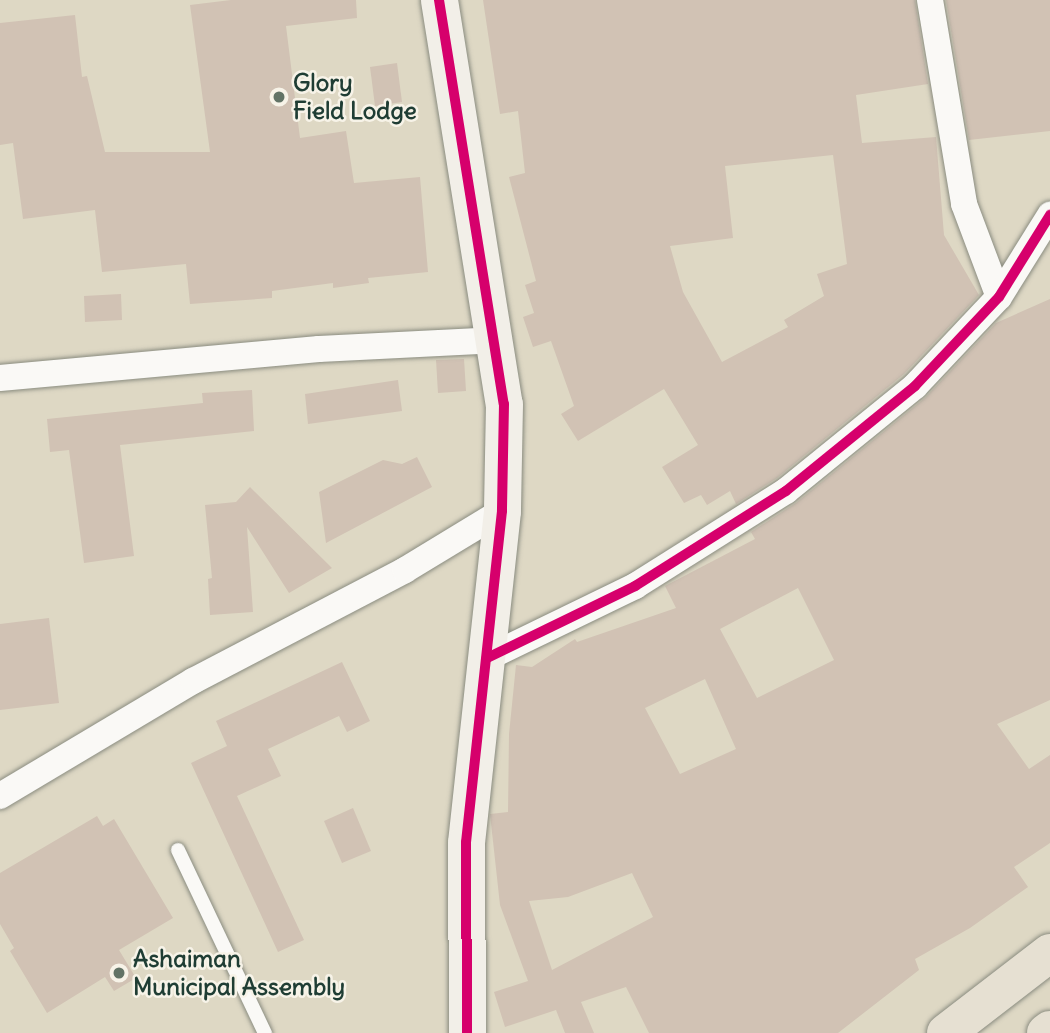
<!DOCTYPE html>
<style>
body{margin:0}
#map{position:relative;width:1050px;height:1033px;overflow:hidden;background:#ded8c4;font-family:Delius,sans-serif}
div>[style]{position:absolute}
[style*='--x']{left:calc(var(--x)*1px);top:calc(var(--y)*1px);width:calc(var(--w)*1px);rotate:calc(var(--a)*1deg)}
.building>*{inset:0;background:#d1c2b4}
.roads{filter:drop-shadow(0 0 2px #8a8c80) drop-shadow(0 0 2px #8a8c80)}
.lane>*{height:14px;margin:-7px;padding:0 7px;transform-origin:7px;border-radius:7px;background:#faf9f6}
.street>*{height:26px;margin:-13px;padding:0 13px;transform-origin:13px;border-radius:13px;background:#faf9f6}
.secondary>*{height:37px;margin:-18.5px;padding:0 18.5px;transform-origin:18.5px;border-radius:18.5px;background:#f2efe8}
.primary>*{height:38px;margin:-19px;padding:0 19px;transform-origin:19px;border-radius:19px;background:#e6e0d2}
.cycleway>*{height:10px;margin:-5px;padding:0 5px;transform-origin:5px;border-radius:5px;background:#d6006c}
.dots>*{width:19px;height:19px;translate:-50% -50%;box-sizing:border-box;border:4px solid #f7f3e8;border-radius:50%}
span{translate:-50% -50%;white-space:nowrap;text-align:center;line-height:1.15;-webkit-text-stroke:5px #f7f3e8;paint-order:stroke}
.poi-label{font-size:24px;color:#1f3d34;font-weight:700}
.left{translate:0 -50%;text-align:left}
</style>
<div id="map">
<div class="building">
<i style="clip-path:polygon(231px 0,356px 0,357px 18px,286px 26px,300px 138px,346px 131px,354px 183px,420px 177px,428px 272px,368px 278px,369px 283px,333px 288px,333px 283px,272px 291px,272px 298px,190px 304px,186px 264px,102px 272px,95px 210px,23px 219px,13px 143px,0 145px,0 23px,75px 15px,82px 77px,87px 76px,105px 152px,210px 152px,190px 5px)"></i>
<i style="clip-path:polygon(evenodd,483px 0,915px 0,928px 84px,856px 95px,862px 143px,936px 137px,944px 235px,979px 295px,904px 374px,777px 478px,736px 504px,730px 491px,707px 505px,701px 495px,684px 503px,662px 467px,698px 445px,664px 389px,578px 441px,561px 414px,574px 406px,551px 341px,533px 347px,523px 317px,534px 313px,525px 285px,536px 281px,509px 177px,525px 173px,518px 111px,500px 114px,483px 0,833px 155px,847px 264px,817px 274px,824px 296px,784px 320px,788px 327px,722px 362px,683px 292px,670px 246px,733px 238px,725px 166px,833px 155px)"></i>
<i style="clip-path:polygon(946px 0,1050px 0,1050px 131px,969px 140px)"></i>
<i style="clip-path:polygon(397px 63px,402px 102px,375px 106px,370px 67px)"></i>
<i style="clip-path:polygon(121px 294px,122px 320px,85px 322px,84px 296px)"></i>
<i style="clip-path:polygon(evenodd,1050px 299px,1050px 700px,997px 724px,1029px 769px,1050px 755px,1050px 843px,1014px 867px,1028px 887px,970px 928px,915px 959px,919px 970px,838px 1033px,649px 1033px,626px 987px,581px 1002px,594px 1033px,565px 1033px,556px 1010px,505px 1027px,494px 992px,528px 981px,500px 905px,490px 814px,508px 812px,509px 734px,516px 665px,532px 667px,575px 639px,577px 642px,676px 608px,665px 586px,755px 539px,751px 532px,796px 503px,925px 398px,996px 323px,1050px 299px,798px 588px,834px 660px,757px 698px,720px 629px,798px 588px,1050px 299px,705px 679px,736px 749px,680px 774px,645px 708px,705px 679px,1050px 299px,632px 873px,653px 917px,552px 970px,529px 901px,568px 897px,632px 873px)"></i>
<i style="clip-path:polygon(464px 359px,466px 391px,438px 393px,436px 360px)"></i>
<i style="clip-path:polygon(398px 380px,402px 411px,308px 424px,305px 394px)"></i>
<i style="clip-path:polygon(252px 390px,254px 431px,120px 445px,134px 556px,84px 563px,69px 450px,50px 452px,47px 419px,203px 403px,202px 393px)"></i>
<i style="clip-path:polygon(417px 457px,432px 487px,326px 543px,319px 492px,383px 460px,402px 464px)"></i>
<i style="clip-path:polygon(250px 487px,332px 568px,289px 593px,247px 527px,253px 612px,210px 615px,208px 579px,212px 578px,205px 505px,236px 502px)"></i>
<i style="clip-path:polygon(49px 618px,59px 703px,0 710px,0 624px)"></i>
<i style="clip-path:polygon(342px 662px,370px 721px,347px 732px,339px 716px,268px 749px,281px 776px,237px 796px,304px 940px,278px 952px,191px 763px,227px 746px,216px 721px)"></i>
<i style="clip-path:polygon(353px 808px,371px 851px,342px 863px,324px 821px)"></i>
<i style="clip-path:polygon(97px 816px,103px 826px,114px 819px,173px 918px,119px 950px,136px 978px,114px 991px,105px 977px,47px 1013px,10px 951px,14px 948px,0 924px,0 873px)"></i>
</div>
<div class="roads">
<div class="lane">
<i style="--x:178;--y:850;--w:203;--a:64.6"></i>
</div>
<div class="street">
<i style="--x:930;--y:0;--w:207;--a:80.5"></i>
<i style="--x:964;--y:204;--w:99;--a:69.4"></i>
<i style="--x:0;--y:378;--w:320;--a:-5.2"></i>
<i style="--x:319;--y:349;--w:175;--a:-2.9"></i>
<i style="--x:487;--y:658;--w:165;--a:-25.9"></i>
<i style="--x:635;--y:586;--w:178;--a:-32.2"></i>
<i style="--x:786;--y:491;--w:166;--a:-39.1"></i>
<i style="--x:915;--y:386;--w:122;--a:-46.7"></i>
<i style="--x:999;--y:297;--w:97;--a:-58.1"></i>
<i style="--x:0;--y:796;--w:225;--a:-30.8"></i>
<i style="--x:193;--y:681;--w:239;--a:-27.6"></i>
<i style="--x:405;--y:570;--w:114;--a:-31.3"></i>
</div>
<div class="secondary">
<i style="--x:439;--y:0;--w:409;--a:80.9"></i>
<i style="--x:504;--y:404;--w:107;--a:91.1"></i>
<i style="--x:502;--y:511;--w:333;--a:96.2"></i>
<i style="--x:466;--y:842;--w:191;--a:89.7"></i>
</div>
<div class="primary">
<i style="--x:946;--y:1033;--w:131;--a:-37.6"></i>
<i style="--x:1046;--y:1033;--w:5;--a:-37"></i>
</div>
</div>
<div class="cycleway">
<i style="--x:439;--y:0;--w:409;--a:80.9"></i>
<i style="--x:504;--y:404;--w:107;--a:91.1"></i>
<i style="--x:502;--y:511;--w:333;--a:96.2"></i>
<i style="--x:466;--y:842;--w:191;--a:89.7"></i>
<i style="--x:487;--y:658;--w:165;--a:-25.9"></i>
<i style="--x:635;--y:586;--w:178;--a:-32.2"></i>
<i style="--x:786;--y:491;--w:166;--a:-39.1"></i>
<i style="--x:915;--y:386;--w:122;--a:-46.7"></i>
<i style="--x:999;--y:297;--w:97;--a:-58.1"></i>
</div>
<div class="dots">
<i style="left:279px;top:97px;background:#627366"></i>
<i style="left:119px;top:973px;background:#627366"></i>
</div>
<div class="poi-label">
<span class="left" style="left:293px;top:97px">Glory<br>Field Lodge</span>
<span class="left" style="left:133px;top:973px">Ashaiman<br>Municipal Assembly</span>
</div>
</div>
